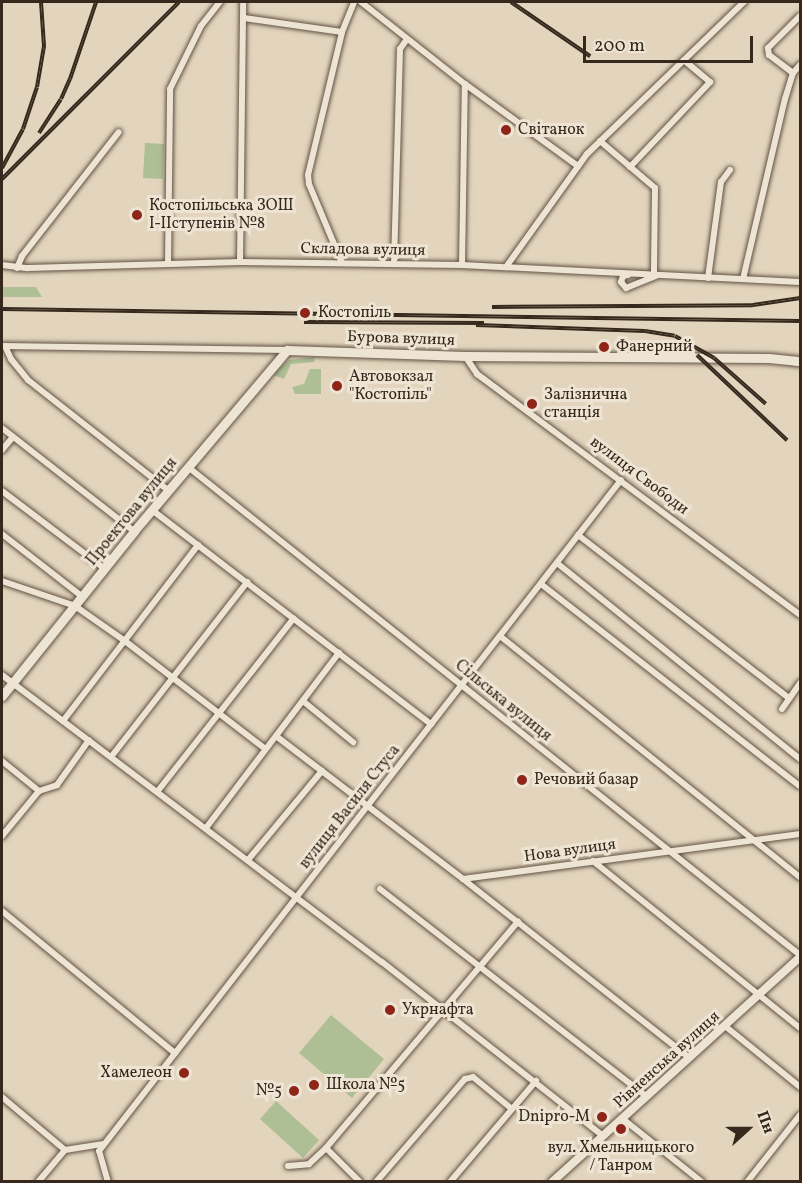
<!DOCTYPE html>
<meta charset="utf-8">
<style>
body{margin:0}
#map{position:relative;width:802px;height:1183px;overflow:hidden;background:#e3d5bd;font-family:Vollkorn,serif}
div>[style]{position:absolute}
[style*='--x']{left:calc(var(--x)*1px);top:calc(var(--y)*1px);width:calc(var(--w)*1px);rotate:calc(var(--a)*1deg)}
.green>*{inset:0;background:#aebe95}
.roads{filter:drop-shadow(0 0 2px #615344) drop-shadow(0 0 2px #615344)}
.minor>*{height:6px;margin:-3px;padding:0 3px;transform-origin:3px;border-radius:3px;background:#ede4d4}
.tertiary>*{height:8px;margin:-4px;padding:0 4px;transform-origin:4px;border-radius:4px;background:#ede4d4}
.secondary>*{height:9px;margin:-4.5px;padding:0 4.5px;transform-origin:4.5px;border-radius:4.5px;background:#ede4d4}
.rail>*{height:4px;margin-top:-2px;transform-origin:0;background:repeating-linear-gradient(90deg,#ede4d4 0 4.5px,#36281c 0 9px);box-sizing:border-box;border-block:2px solid #36281c}
.dots>*{width:16px;height:16px;translate:-50% -50%;box-sizing:border-box;border:3px solid #ede4d4;border-radius:50%}
span{translate:-50% -50%;white-space:nowrap;text-align:center;line-height:1.15;-webkit-text-stroke:6px #ede4d4;paint-order:stroke}
.poi-label{font-size:16px;color:#36281c}
.left{translate:0 -50%;text-align:left}
.right{translate:-100% -50%;text-align:right}
.street-label{font-size:16px;color:#36281c}
.frame{position:absolute;inset:0;border:3px solid #36281c;pointer-events:none}
.north{position:absolute;left:718px;top:1099px;width:60px;height:60px;-webkit-text-stroke:4px #ede4d4;paint-order:stroke;rotate:69deg;font-size:16px;font-weight:700;line-height:24px;text-align:center;color:#36281c}
.north::after{content:'';display:block;margin:auto;width:21px;height:27px;background:#36281c;clip-path:polygon(50% 0,100% 100%,50% 72%,0 100%)}
.scale{position:absolute;left:583px;top:36px;width:170px;height:27px;box-sizing:border-box;border:3px solid #36281c;border-top:0;padding-left:8px;font-size:18px;line-height:21px;white-space:nowrap;color:#36281c;-webkit-text-stroke:4px #ede4d4;paint-order:stroke}
</style>
<div id="map">
<div class="green">
<i style="clip-path:polygon(145px 143px,164px 144px,163px 179px,143px 178px)"></i>
<i style="clip-path:polygon(2px 287px,36px 287px,42px 297px,2px 297px)"></i>
<i style="clip-path:polygon(315px 357px,314px 362px,291px 364px,284px 379px,273px 375px,289px 360px)"></i>
<i style="clip-path:polygon(310px 369px,321px 369px,321px 394px,295px 394px,292px 387px,304px 384px)"></i>
<i style="clip-path:polygon(331px 1015px,384px 1059px,352px 1098px,299px 1053px)"></i>
<i style="clip-path:polygon(276px 1101px,319px 1140px,303px 1158px,260px 1119px)"></i>
</div>
<div class="roads">
<div class="minor">
<i style="--x:361;--y:2;--w:132;--a:38.3"></i>
<i style="--x:465;--y:84;--w:140;--a:36"></i>
<i style="--x:244;--y:18;--w:99;--a:8.1"></i>
<i style="--x:793;--y:73;--w:30;--a:-143"></i>
<i style="--x:769;--y:55;--w:7;--a:-98"></i>
<i style="--x:768;--y:48;--w:45;--a:-45"></i>
<i style="--x:600;--y:141;--w:72;--a:40.5"></i>
<i style="--x:655;--y:188;--w:87;--a:90.7"></i>
<i style="--x:630;--y:167;--w:117;--a:-46.7"></i>
<i style="--x:710;--y:82;--w:34;--a:-140"></i>
<i style="--x:240;--y:262;--w:260;--a:-89.3"></i>
<i style="--x:342;--y:263;--w:86;--a:-112.7"></i>
<i style="--x:309;--y:184;--w:9;--a:-96"></i>
<i style="--x:308;--y:175;--w:147;--a:-76.6"></i>
<i style="--x:342;--y:32;--w:32;--a:-68"></i>
<i style="--x:168;--y:264;--w:175;--a:-89.3"></i>
<i style="--x:170;--y:89;--w:70;--a:-63.8"></i>
<i style="--x:201;--y:26;--w:31;--a:-52"></i>
<i style="--x:394;--y:264;--w:215;--a:-88.4"></i>
<i style="--x:400;--y:49;--w:12;--a:-55"></i>
<i style="--x:2;--y:265;--w:26;--a:7"></i>
<i style="--x:28;--y:268;--w:212;--a:-1.6"></i>
<i style="--x:240;--y:262;--w:222;--a:0.8"></i>
<i style="--x:462;--y:265;--w:338;--a:2.9"></i>
<i style="--x:462;--y:265;--w:181;--a:-89.1"></i>
<i style="--x:506;--y:267;--w:139;--a:-54.4"></i>
<i style="--x:587;--y:154;--w:219;--a:-44.1"></i>
<i style="--x:17;--y:268;--w:13;--a:-67"></i>
<i style="--x:22;--y:256;--w:157;--a:-52"></i>
<i style="--x:628;--y:275;--w:5;--a:169"></i>
<i style="--x:623;--y:276;--w:6;--a:108"></i>
<i style="--x:621;--y:282;--w:8;--a:50"></i>
<i style="--x:626;--y:288;--w:32;--a:-22"></i>
<i style="--x:708;--y:278;--w:97;--a:-82.3"></i>
<i style="--x:721;--y:182;--w:15;--a:-53"></i>
<i style="--x:743;--y:279;--w:185;--a:-76.9"></i>
<i style="--x:785;--y:99;--w:27;--a:-73"></i>
<i style="--x:793;--y:73;--w:11;--a:-49"></i>
<i style="--x:2;--y:346;--w:285;--a:0.8"></i>
<i style="--x:5;--y:346;--w:14;--a:65"></i>
<i style="--x:11;--y:359;--w:27;--a:51"></i>
<i style="--x:28;--y:380;--w:179;--a:38.2"></i>
<i style="--x:465;--y:356;--w:22;--a:56"></i>
<i style="--x:477;--y:374;--w:403;--a:36.7"></i>
<i style="--x:2;--y:428;--w:167;--a:38"></i>
<i style="--x:2;--y:450;--w:17;--a:-50"></i>
<i style="--x:188;--y:467;--w:783;--a:38.57"></i>
<i style="--x:2;--y:491;--w:129;--a:37.1"></i>
<i style="--x:152;--y:510;--w:352;--a:37.5"></i>
<i style="--x:2;--y:534;--w:103;--a:37.9"></i>
<i style="--x:578;--y:535;--w:267;--a:37.7"></i>
<i style="--x:557;--y:563;--w:312;--a:38.9"></i>
<i style="--x:2;--y:581;--w:77;--a:18.9"></i>
<i style="--x:75;--y:606;--w:61;--a:35"></i>
<i style="--x:125;--y:641;--w:177;--a:37.6"></i>
<i style="--x:541;--y:584;--w:328;--a:38"></i>
<i style="--x:500;--y:636;--w:385;--a:38.8"></i>
<i style="--x:2;--y:675;--w:476;--a:37.1"></i>
<i style="--x:382;--y:962;--w:281;--a:38.2"></i>
<i style="--x:303;--y:701;--w:65;--a:39.4"></i>
<i style="--x:782;--y:709;--w:32;--a:-55"></i>
<i style="--x:63;--y:721;--w:222;--a:-52.5"></i>
<i style="--x:276;--y:736;--w:235;--a:37.4"></i>
<i style="--x:463;--y:879;--w:340;--a:-7.6"></i>
<i style="--x:111;--y:757;--w:222;--a:-52.1"></i>
<i style="--x:2;--y:761;--w:48;--a:39"></i>
<i style="--x:157;--y:792;--w:221;--a:-51.8"></i>
<i style="--x:206;--y:828;--w:220;--a:-52.8"></i>
<i style="--x:2;--y:836;--w:58;--a:-50.6"></i>
<i style="--x:39;--y:791;--w:19;--a:-18"></i>
<i style="--x:57;--y:785;--w:55;--a:-54.6"></i>
<i style="--x:248;--y:860;--w:116;--a:-50.3"></i>
<i style="--x:593;--y:861;--w:266;--a:38.9"></i>
<i style="--x:463;--y:879;--w:289;--a:38.3"></i>
<i style="--x:380;--y:889;--w:338;--a:37.9"></i>
<i style="--x:2;--y:911;--w:224;--a:39.4"></i>
<i style="--x:725;--y:1026;--w:97;--a:39.1"></i>
<i style="--x:2;--y:1097;--w:82;--a:40.1"></i>
<i style="--x:623;--y:1119;--w:101;--a:38.6"></i>
<i style="--x:326;--y:1148;--w:48;--a:45"></i>
<i style="--x:65;--y:1150;--w:39;--a:-9"></i>
<i style="--x:288;--y:1166;--w:21;--a:-5"></i>
<i style="--x:309;--y:1164;--w:23;--a:-43"></i>
<i style="--x:326;--y:1148;--w:297;--a:-49.7"></i>
<i style="--x:38;--y:1182;--w:42;--a:-49.8"></i>
<i style="--x:108;--y:1182;--w:32;--a:-106"></i>
<i style="--x:99;--y:1151;--w:850;--a:-52.12"></i>
<i style="--x:376;--y:1182;--w:136;--a:-49.2"></i>
<i style="--x:465;--y:1079;--w:8;--a:-14"></i>
<i style="--x:473;--y:1077;--w:50;--a:39.4"></i>
<i style="--x:450;--y:1182;--w:133;--a:-49.6"></i>
<i style="--x:747;--y:1182;--w:85;--a:-51.7"></i>
</div>
<div class="tertiary">
<i style="--x:552;--y:1182;--w:335;--a:-42.2"></i>
</div>
<div class="secondary">
<i style="--x:2;--y:696;--w:211;--a:-51.3"></i>
<i style="--x:134;--y:531;--w:237;--a:-49.8"></i>
<i style="--x:287;--y:350;--w:178;--a:1.9"></i>
<i style="--x:465;--y:356;--w:304;--a:0.4"></i>
<i style="--x:769;--y:358;--w:31;--a:6"></i>
</div>
</div>
<div class="rail">
<i style="--x:511;--y:2;--w:96;--a:34.4"></i>
<i style="--x:39;--y:133;--w:40;--a:-57.1"></i>
<i style="--x:61;--y:99;--w:22;--a:-66"></i>
<i style="--x:70;--y:79;--w:81;--a:-71.3"></i>
<i style="--x:2;--y:168;--w:44;--a:-61.7"></i>
<i style="--x:23;--y:129;--w:44;--a:-71.6"></i>
<i style="--x:37;--y:87;--w:42;--a:-80.3"></i>
<i style="--x:44;--y:46;--w:44;--a:-93.9"></i>
<i style="--x:2;--y:179;--w:250;--a:-45"></i>
<i style="--x:492;--y:307;--w:261;--a:-0.4"></i>
<i style="--x:753;--y:305;--w:48;--a:-8.5"></i>
<i style="--x:2;--y:309;--w:798;--a:0.86"></i>
<i style="--x:304;--y:322;--w:180;--a:0.3"></i>
<i style="--x:476;--y:325;--w:169;--a:2"></i>
<i style="--x:645;--y:331;--w:30;--a:9"></i>
<i style="--x:675;--y:336;--w:45;--a:29.4"></i>
<i style="--x:714;--y:358;--w:69;--a:41.5"></i>
<i style="--x:697;--y:355;--w:124;--a:43.4"></i>
</div>
<div class="dots">
<i style="left:506px;top:130px;background:#8f2418"></i>
<i style="left:137px;top:215px;background:#8f2418"></i>
<i style="left:305px;top:313px;background:#8f2418"></i>
<i style="left:604px;top:347px;background:#8f2418"></i>
<i style="left:337px;top:386px;background:#8f2418"></i>
<i style="left:532px;top:404px;background:#8f2418"></i>
<i style="left:522px;top:780px;background:#8f2418"></i>
<i style="left:390px;top:1010px;background:#8f2418"></i>
<i style="left:184px;top:1073px;background:#8f2418"></i>
<i style="left:314px;top:1085px;background:#8f2418"></i>
<i style="left:294px;top:1091px;background:#8f2418"></i>
<i style="left:602px;top:1117px;background:#8f2418"></i>
<i style="left:621px;top:1129px;background:#8f2418"></i>
</div>
<div class="poi-label">
<span class="left" style="left:518px;top:130px">Світанок</span>
<span class="left" style="left:149px;top:215px">Костопільська ЗОШ<br>І-ІІступенів №8</span>
<span class="left" style="left:318px;top:313px">Костопіль</span>
<span class="left" style="left:616px;top:347px">Фанерний</span>
<span class="left" style="left:349px;top:386px">Автовокзал<br>"Костопіль"</span>
<span class="left" style="left:544px;top:404px">Залізнична<br>станція</span>
<span class="left" style="left:534px;top:780px">Речовий базар</span>
<span class="left" style="left:402px;top:1010px">Укрнафта</span>
<span class="right" style="left:172px;top:1073px">Хамелеон</span>
<span class="left" style="left:326px;top:1085px">Школа №5</span>
<span class="right" style="left:282px;top:1091px">№5</span>
<span class="right" style="left:590px;top:1117px">Dnipro-M</span>
<span style="left:621px;top:1157px">вул. Хмельницького<br>/ Танром</span>
</div>
<div class="street-label">
<span style="left:363px;top:250px;rotate:1deg">Складова вулиця</span>
<span style="left:401px;top:339px;rotate:2deg">Бурова вулиця</span>
<span style="left:639px;top:476px;rotate:37deg">вулиця Свободи</span>
<span style="left:132px;top:512px;rotate:-51deg">Проектова вулиця</span>
<span style="left:503px;top:701px;rotate:39deg">Сільська вулиця</span>
<span style="left:350px;top:807px;rotate:-52deg">вулиця Василя Стуса</span>
<span style="left:570px;top:851px;rotate:-8deg">Нова вулиця</span>
<span style="left:667px;top:1060px;rotate:-42deg">Рівненська вулиця</span>
</div>
<div class="frame"></div>
<div class="north">Пн</div>
<div class="scale">200 m</div>
</div>
